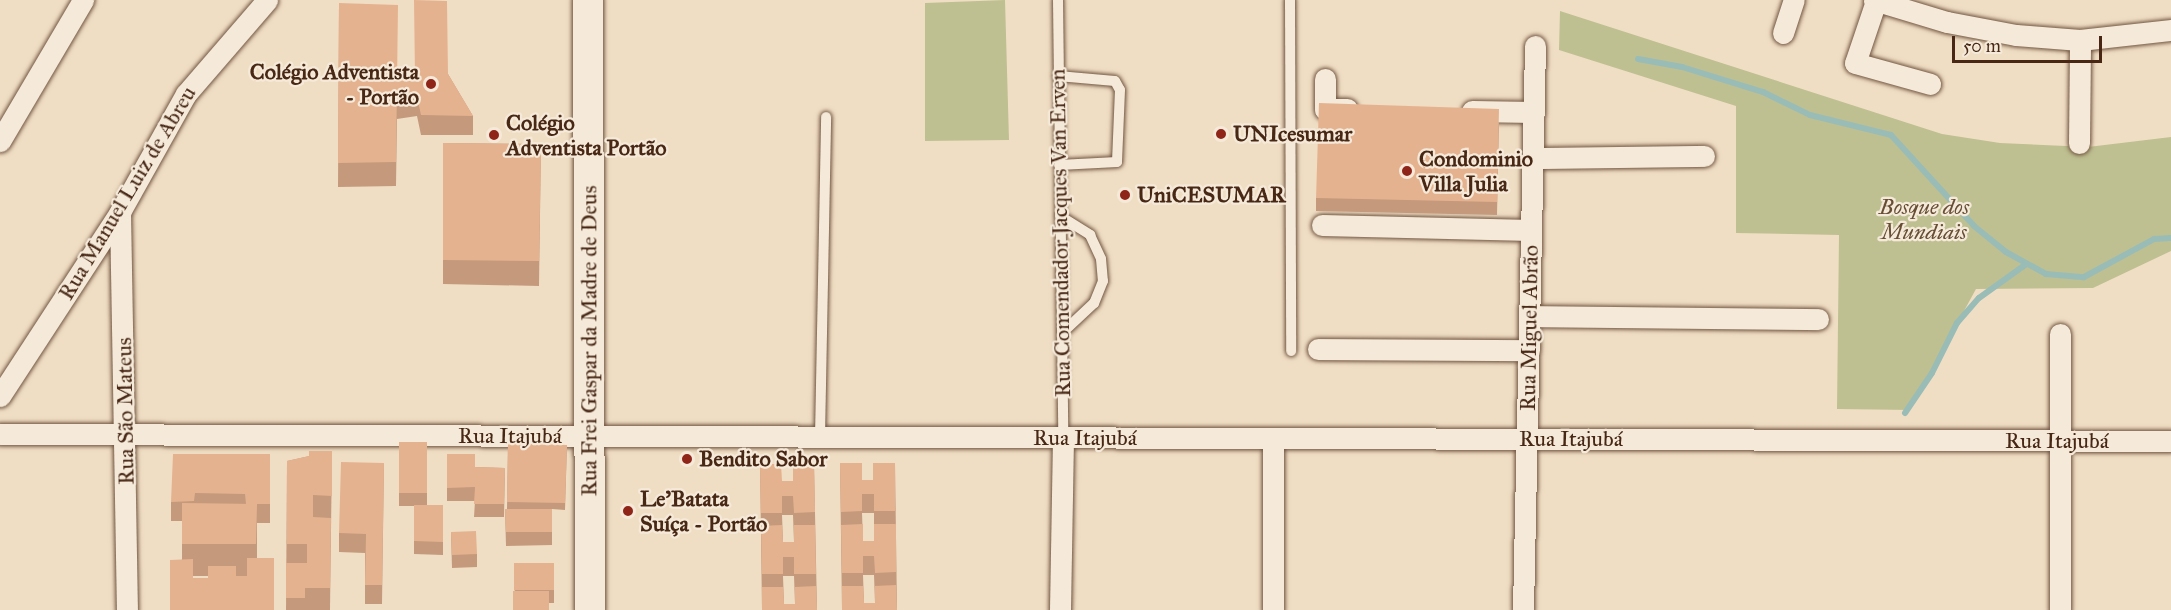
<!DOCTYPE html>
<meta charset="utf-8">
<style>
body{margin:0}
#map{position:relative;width:2171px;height:610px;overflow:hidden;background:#f0dec4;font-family:"IM FELL Great Primer",serif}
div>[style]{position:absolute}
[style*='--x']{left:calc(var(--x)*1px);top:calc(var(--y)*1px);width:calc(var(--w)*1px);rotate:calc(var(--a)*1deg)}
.green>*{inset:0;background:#bec091}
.stream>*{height:6px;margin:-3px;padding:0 3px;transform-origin:3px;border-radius:3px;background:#9abcb7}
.roads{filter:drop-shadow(0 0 2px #725541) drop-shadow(0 0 2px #725541)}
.lane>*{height:10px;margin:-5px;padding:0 5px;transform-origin:5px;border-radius:5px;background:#f5ead9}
.street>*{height:21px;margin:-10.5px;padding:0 10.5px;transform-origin:10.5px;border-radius:10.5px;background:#f5ead9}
.secondary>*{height:30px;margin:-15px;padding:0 15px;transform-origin:15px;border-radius:15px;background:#f5ead9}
.wall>*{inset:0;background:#c5997c}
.building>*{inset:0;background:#e5b290}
.dots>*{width:16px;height:16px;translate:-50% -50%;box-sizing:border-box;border:3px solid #f5ead9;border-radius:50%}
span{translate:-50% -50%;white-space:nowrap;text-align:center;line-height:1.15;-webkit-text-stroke:4.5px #f5ead9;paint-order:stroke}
.poi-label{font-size:22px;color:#482715;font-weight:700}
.right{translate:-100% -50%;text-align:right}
.left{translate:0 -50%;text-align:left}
.street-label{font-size:22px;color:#482715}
.park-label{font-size:22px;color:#664d34;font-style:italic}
.scale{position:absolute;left:1952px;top:36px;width:150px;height:27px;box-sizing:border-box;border:3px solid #482715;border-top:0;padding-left:8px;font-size:18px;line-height:21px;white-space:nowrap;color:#482715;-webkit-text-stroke:4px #f5ead9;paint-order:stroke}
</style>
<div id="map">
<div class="green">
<i style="clip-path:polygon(1005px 0,1009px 140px,925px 141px,925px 3px)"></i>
<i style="clip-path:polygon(1560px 11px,1942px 134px,2000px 143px,2088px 147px,2171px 137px,2171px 251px,2093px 288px,1976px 289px,1910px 410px,1837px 409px,1839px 235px,1736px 233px,1736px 106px,1559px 50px)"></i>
</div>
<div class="stream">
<i style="--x:1638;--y:59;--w:45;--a:10.3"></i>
<i style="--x:1682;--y:67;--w:85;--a:17.2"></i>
<i style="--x:1763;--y:92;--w:52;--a:26.1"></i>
<i style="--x:1810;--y:115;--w:83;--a:13.9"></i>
<i style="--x:1891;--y:135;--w:123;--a:47.6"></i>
<i style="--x:1974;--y:226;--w:41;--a:39.1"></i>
<i style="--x:2006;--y:252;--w:46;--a:28.8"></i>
<i style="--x:2046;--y:274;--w:38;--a:5"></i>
<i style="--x:2084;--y:277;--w:80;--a:-28.5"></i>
<i style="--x:2154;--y:239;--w:17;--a:-3"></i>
<i style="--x:1905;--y:413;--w:48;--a:-56"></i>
<i style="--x:1932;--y:373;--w:56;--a:-63.4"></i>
<i style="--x:1957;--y:323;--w:33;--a:-49"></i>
<i style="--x:1979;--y:298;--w:57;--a:-35.7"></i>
</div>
<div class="roads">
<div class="lane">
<i style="--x:1058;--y:0;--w:438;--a:89.3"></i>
<i style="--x:1290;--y:0;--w:351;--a:89.8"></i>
<i style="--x:1058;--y:76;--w:57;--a:5"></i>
<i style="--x:1115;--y:81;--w:10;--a:61"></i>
<i style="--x:1120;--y:90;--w:72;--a:92.4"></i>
<i style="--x:1117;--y:162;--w:58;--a:177"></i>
<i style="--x:1060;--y:216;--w:36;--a:32"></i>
<i style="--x:1090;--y:235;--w:26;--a:65"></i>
<i style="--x:1101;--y:259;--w:22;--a:85"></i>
<i style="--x:1103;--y:281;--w:24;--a:112"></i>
<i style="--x:1094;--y:303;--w:44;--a:136.8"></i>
<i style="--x:820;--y:437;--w:320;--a:-88.9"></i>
</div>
<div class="street">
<i style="--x:1874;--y:0;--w:76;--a:16.8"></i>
<i style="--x:1947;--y:22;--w:70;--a:10.7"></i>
<i style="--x:2016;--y:35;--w:64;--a:4.5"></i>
<i style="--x:2080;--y:40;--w:92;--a:-6.3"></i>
<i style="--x:1876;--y:1;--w:65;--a:108.7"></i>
<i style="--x:1855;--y:63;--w:78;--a:15.6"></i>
<i style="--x:1783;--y:33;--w:35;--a:-72"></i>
<i style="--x:1325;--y:79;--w:30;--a:90"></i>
<i style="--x:1325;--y:109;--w:22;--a:0"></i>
<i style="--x:1472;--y:111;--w:62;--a:0.9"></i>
<i style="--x:0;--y:141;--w:164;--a:-59.5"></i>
<i style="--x:2079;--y:143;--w:103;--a:-89.4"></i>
<i style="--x:1533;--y:158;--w:171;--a:-0.7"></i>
<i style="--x:120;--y:212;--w:398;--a:89"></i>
<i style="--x:1322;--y:225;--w:209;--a:1.4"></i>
<i style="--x:1530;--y:316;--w:288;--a:0.6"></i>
<i style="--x:1318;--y:349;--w:211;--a:0.3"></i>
<i style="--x:0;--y:396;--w:220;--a:-56.9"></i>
<i style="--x:120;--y:212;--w:135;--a:-60.8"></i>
<i style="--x:186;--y:94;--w:124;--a:-49.2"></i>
<i style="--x:0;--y:434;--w:2171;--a:0.18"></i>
<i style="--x:1273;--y:438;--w:172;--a:90"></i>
<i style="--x:1060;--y:610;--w:172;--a:-89"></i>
<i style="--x:1523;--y:610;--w:564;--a:-88.78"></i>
<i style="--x:2060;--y:610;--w:276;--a:-90"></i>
</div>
<div class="secondary">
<i style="--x:588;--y:0;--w:610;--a:89.81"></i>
</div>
</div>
<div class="wall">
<i style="clip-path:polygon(339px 3px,398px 78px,415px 78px,448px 74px,473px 116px,473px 135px,421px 135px,417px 116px,397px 119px,396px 186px,338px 187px)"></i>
<i style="clip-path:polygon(1499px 123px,1497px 215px,1316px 211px,1316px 198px)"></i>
<i style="clip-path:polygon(443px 143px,541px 144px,539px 286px,443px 284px)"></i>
<i style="clip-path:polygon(399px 442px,427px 442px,427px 505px,443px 505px,443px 555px,414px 554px,414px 506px,399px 506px)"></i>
<i style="clip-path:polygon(508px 444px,567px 445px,565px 510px,552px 509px,552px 545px,506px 546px,505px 509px,507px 509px)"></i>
<i style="clip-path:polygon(332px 451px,330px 610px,286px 610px,287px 461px)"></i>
<i style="clip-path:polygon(evenodd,270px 454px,270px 523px,257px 523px,257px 558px,274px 610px,170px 610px,182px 559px,182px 521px,171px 521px,171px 502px,270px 454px,193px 576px,208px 576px,208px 578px,193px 578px,193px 576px)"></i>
<i style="clip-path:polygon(447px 454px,475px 467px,505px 468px,504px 517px,474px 517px,475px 501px,447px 501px)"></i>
<i style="clip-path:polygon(384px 463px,382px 604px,365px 604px,365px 553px,339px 552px,339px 533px)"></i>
<i style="clip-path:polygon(evenodd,840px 463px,862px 480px,873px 480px,895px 463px,897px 610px,842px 610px,840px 463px,862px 513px,874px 513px,874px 541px,863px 541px,862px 513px,840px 463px,863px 575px,874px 575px,875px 603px,864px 603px,863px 575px)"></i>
<i style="clip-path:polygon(evenodd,760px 464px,782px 481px,793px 481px,814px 464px,817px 610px,762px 610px,760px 464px,782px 515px,793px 515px,794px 542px,783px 542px,782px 515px,760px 464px,783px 576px,794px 576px,795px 604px,784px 604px,783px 576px)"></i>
<i style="clip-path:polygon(451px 532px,477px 554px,477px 567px,452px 568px)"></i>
<i style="clip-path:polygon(554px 563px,554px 603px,549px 603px,514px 591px)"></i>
</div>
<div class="building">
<i style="clip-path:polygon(414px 0,447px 1px,448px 74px,473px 116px,421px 115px,417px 97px,397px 100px,397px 78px,415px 78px)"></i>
<i style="clip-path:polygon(339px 3px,398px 5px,396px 162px,338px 163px)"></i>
<i style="clip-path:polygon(1319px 103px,1499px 109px,1497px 202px,1316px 198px)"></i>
<i style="clip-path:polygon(443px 143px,541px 144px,539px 261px,443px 260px)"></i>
<i style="clip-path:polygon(399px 442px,427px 442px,427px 493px,399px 493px)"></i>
<i style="clip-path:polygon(508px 444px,567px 445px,565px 503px,507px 502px)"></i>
<i style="clip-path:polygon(309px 451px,332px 451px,332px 496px,313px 495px,313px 517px,331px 518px,330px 588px,305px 588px,305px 598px,286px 598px,286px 563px,307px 563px,307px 544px,287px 544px,287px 461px,309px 456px)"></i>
<i style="clip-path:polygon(173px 454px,270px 454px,270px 504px,246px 504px,245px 494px,195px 493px,194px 501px,171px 502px)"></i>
<i style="clip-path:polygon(447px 454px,475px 454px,475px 467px,505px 468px,504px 504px,474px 504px,475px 487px,447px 488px)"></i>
<i style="clip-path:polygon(341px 462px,384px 463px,382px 585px,365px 585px,366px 534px,339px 533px)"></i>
<i style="clip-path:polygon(840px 463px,862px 463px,862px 480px,873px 480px,873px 463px,895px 463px,895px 511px,874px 511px,874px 494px,862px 494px,862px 511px,841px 512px)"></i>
<i style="clip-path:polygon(760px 464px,781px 464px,782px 481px,793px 481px,793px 464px,814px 464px,815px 512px,794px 513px,793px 496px,782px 496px,782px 513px,761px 513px)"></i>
<i style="clip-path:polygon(182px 503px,257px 504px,256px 544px,182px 544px)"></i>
<i style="clip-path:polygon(414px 505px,443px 505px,443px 542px,414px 541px)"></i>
<i style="clip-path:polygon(505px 509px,552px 509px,552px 532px,506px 532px)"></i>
<i style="clip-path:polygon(863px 524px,863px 541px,874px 541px,874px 524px,896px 524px,896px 572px,875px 573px,874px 556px,863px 556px,863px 573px,842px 573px,841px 525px)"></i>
<i style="clip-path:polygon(782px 525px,783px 542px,794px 542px,794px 525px,815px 525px,816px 574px,794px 574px,794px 557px,783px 557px,783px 574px,762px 574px,761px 526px)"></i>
<i style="clip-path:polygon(476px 531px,477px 554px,452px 555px,451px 532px)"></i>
<i style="clip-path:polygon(247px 558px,274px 558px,274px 610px,170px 610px,170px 560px,193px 559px,193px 578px,208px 578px,208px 566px,236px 566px,236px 576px,247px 576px)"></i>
<i style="clip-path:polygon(514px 563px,554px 563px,554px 590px,514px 590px)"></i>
<i style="clip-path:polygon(896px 585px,897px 610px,842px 610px,842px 586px,863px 586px,864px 603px,875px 603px,875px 586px)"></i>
<i style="clip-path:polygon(816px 586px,817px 610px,762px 610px,762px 587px,783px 587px,784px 604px,795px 604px,795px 587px)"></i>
<i style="clip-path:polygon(513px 591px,549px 591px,549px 610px,513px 610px)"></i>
</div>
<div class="dots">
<i style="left:431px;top:84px;background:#8f2418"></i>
<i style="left:1221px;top:134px;background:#8f2418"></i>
<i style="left:494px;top:135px;background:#8f2418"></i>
<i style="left:1407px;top:171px;background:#8f2418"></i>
<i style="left:1125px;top:195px;background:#8f2418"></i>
<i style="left:687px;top:459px;background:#8f2418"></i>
<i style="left:628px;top:511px;background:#8f2418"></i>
</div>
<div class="poi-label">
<span class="right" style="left:419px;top:84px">Colégio Adventista<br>- Portão</span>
<span class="left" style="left:506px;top:135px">Colégio<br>Adventista Portão</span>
<span class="left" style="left:1233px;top:134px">UNIcesumar</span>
<span class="left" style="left:1419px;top:171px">Condominio<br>Villa Julia</span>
<span class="left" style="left:1137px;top:195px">UniCESUMAR</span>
<span class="left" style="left:699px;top:459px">Bendito Sabor</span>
<span class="left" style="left:640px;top:511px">Le'Batata<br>Suíça - Portão</span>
</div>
<div class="street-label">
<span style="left:127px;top:193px;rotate:-59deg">Rua Manuel Luiz de Abreu</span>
<span style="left:1060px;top:233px;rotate:-91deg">Rua Comendador Jacques Van Erven</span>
<span style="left:1529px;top:328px;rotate:-89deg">Rua Miguel Abrão</span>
<span style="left:589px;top:341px;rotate:-90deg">Rua Frei Gaspar da Madre de Deus</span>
<span style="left:125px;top:411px;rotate:-91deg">Rua São Mateus</span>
<span style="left:510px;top:436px">Rua Itajubá</span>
<span style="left:1085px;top:438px">Rua Itajubá</span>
<span style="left:1571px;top:439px">Rua Itajubá</span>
<span style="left:2057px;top:441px">Rua Itajubá</span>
</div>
<div class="park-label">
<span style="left:1924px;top:219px">Bosque dos<br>Mundiais</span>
</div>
<div class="scale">50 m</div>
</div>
